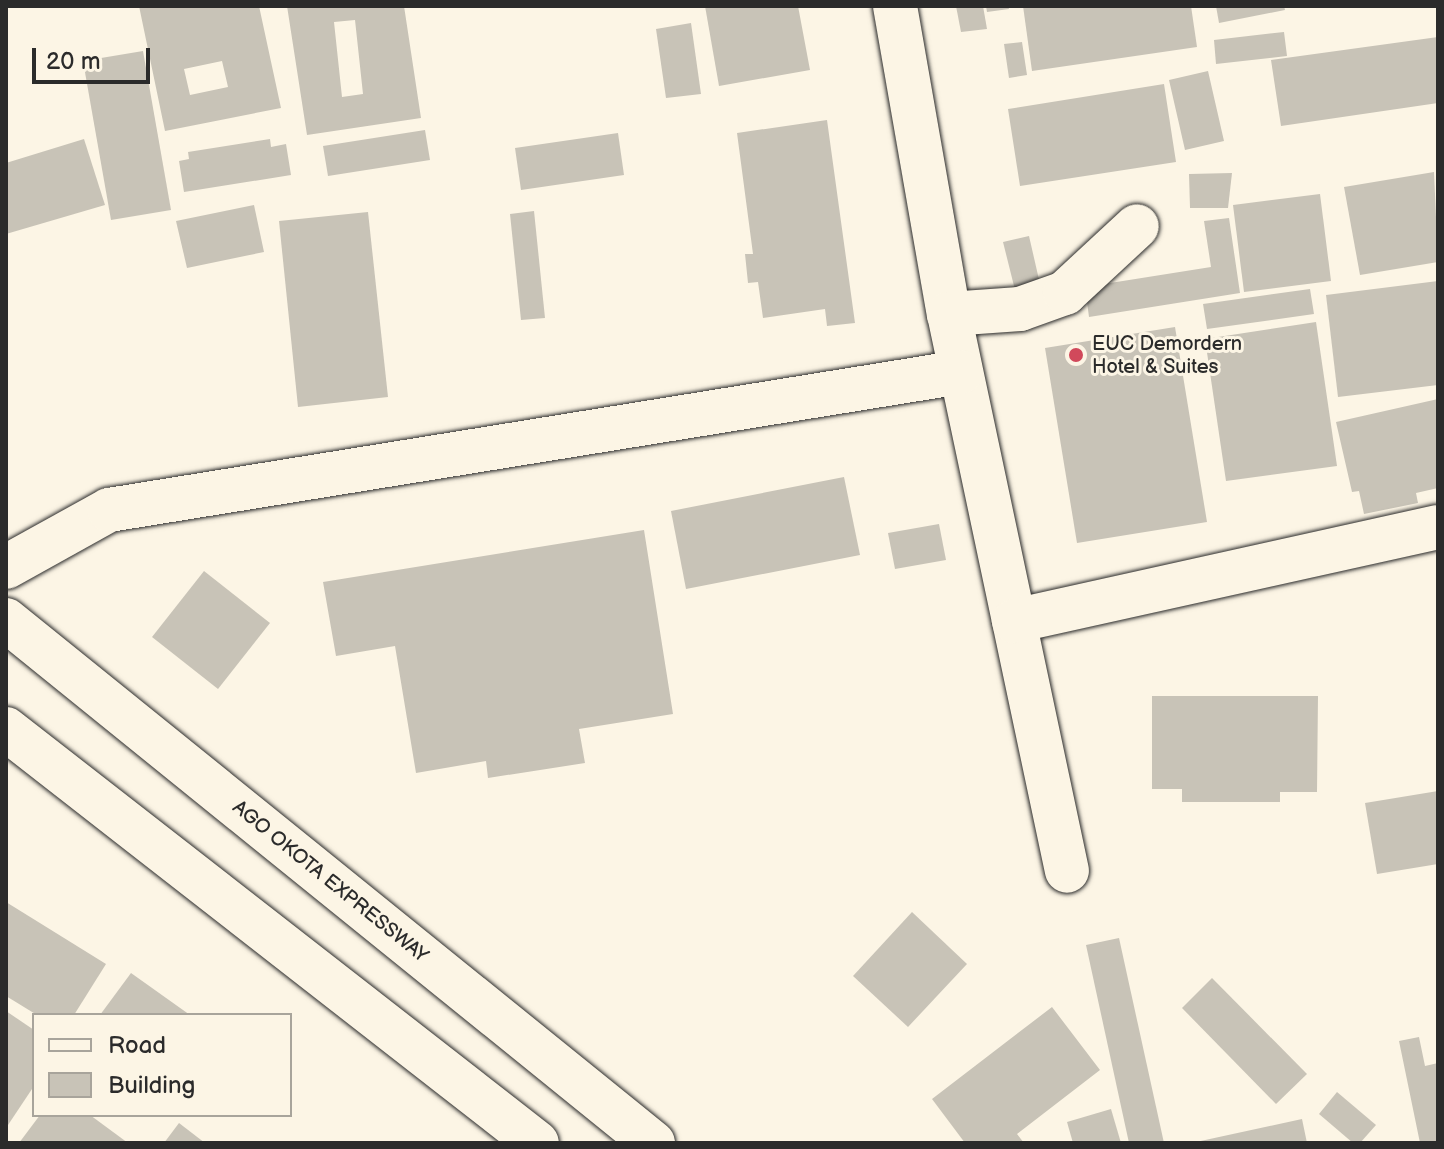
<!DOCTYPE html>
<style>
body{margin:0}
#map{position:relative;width:1444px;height:1149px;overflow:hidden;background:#fcf5e5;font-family:"Balsamiq Sans",sans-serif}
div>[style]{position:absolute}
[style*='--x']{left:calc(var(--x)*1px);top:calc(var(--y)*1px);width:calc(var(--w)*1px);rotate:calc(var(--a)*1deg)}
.building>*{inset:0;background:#c8c3b7}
.roads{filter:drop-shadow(0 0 2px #2b2b2b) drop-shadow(0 0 2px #2b2b2b)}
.minor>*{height:44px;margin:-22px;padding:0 22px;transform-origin:22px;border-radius:22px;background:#fcf5e5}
.major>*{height:44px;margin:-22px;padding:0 22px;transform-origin:22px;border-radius:22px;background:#fcf5e5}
.dots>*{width:22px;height:22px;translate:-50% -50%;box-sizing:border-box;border:4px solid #fcf5e5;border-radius:50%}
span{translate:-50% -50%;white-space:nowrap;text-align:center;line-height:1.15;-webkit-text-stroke:6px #fcf5e5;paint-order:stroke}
.poi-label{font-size:20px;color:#2b2b2b}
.left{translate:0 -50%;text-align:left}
.street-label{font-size:20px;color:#2b2b2b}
.frame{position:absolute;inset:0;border:8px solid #2b2b2b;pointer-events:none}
.legend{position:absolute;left:32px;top:1013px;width:260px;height:104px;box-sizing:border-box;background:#fcf5e5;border:2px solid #a8a49b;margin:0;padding:10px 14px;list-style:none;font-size:24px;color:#2b2b2b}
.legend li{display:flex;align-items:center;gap:16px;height:40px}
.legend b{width:40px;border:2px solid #a8a49b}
.scale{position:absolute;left:32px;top:48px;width:118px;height:36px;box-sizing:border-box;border:4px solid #2b2b2b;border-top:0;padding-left:10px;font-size:24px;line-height:28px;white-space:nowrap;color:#2b2b2b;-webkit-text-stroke:6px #fcf5e5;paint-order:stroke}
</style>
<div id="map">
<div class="building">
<i style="clip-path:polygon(evenodd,139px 6px,259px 6px,281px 108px,165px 131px,139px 6px,222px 61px,228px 87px,190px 95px,184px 69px,222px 61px)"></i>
<i style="clip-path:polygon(evenodd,287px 6px,404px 6px,421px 118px,307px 135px,287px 6px,355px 20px,363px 94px,342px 97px,334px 22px,355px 20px)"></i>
<i style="clip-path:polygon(705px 6px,798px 6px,810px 70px,719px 86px)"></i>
<i style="clip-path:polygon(956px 6px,983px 6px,987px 29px,961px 32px)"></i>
<i style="clip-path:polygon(986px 6px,1008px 6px,1009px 9px,987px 12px)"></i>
<i style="clip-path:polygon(1023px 6px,1191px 6px,1197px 47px,1032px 71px)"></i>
<i style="clip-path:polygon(1216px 6px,1284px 6px,1285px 10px,1219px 23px)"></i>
<i style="clip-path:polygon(691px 23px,701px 94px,666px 98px,656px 29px)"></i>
<i style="clip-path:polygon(1284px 32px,1287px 56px,1216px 64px,1214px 40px)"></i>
<i style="clip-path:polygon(1438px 37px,1438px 103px,1281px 126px,1271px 60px)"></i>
<i style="clip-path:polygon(1022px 42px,1027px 75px,1009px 78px,1004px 44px)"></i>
<i style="clip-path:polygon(143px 51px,171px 210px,111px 220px,83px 61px)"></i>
<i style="clip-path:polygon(1208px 71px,1224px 141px,1185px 150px,1169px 80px)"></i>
<i style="clip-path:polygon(1164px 84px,1176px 162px,1020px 186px,1008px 109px)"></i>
<i style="clip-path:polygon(827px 120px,855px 323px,827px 326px,825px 309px,763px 318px,758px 282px,748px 283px,745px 254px,753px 254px,737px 133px)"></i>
<i style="clip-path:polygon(425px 130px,430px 160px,328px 176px,323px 146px)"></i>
<i style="clip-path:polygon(618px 133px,624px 175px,521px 190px,515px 148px)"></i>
<i style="clip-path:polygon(84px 139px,105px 205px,6px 234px,6px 163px)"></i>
<i style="clip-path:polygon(270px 139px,271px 147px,286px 144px,291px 175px,184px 192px,179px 161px,189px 159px,188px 152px)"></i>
<i style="clip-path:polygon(1434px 172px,1438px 262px,1360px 275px,1344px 187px)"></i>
<i style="clip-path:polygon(1232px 173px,1228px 208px,1190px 208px,1189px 174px)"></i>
<i style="clip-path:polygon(1320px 194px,1331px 281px,1244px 292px,1233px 205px)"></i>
<i style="clip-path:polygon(254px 205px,264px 252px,187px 268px,176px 221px)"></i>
<i style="clip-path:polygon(534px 211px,545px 318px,521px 320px,510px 214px)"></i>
<i style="clip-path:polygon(368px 212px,388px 397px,298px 407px,279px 221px)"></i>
<i style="clip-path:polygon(1229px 218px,1240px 293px,1089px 317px,1085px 287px,1211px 267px,1204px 221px)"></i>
<i style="clip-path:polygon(1029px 236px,1040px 284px,1015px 290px,1003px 242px)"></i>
<i style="clip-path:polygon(1438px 281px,1438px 385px,1338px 397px,1326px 295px)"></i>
<i style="clip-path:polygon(1310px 289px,1314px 314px,1207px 329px,1203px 304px)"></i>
<i style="clip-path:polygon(1316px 322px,1337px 466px,1226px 481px,1205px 339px)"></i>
<i style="clip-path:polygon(1175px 327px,1207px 522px,1077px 543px,1045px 348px)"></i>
<i style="clip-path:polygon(1438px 399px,1438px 488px,1416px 493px,1418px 503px,1364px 514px,1359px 491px,1352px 492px,1336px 422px)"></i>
<i style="clip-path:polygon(844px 477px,860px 555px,686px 589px,671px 511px)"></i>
<i style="clip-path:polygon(939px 524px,946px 560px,895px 569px,888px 533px)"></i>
<i style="clip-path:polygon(644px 530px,673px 714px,579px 729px,585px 763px,488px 778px,486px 761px,416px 773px,395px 646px,336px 656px,323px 582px)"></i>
<i style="clip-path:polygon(204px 571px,270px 623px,218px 689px,152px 637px)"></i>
<i style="clip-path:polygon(1152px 696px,1318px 696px,1317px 792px,1280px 792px,1280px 802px,1182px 802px,1182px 789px,1152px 789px)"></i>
<i style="clip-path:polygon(1438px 791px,1438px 864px,1377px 874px,1365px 803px)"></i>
<i style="clip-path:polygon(6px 902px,106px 964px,74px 1015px,37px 1015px,6px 996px)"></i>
<i style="clip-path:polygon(912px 912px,967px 964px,908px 1027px,853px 976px)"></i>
<i style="clip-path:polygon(1119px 938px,1164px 1143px,1129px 1143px,1086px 945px)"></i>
<i style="clip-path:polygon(131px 973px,190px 1015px,100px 1015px)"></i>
<i style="clip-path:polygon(1212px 978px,1307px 1074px,1276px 1104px,1182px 1008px)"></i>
<i style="clip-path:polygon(1052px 1007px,1100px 1070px,1017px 1134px,1024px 1143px,965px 1143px,932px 1099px)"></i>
<i style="clip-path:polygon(6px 1011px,34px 1030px,34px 1086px,6px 1128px)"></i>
<i style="clip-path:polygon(1419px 1037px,1425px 1066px,1438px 1063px,1438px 1143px,1420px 1143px,1399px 1041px)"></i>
<i style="clip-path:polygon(1337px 1092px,1376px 1125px,1360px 1143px,1353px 1143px,1319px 1114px)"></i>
<i style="clip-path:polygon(1111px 1109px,1121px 1143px,1073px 1143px,1067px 1122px)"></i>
<i style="clip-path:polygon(40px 1115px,90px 1115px,128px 1143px,19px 1143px)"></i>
<i style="clip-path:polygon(1302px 1119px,1307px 1143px,1197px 1143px,1196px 1142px)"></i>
<i style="clip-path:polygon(179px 1123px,205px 1143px,164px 1143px)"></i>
</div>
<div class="roads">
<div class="minor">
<i style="--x:895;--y:6;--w:313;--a:80.1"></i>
<i style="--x:949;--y:314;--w:569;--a:78.04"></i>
<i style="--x:949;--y:314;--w:71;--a:-4"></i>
<i style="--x:1020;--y:309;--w:48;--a:-19.6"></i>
<i style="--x:1065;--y:293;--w:98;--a:-42.9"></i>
<i style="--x:6;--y:567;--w:118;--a:-29"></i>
<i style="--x:109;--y:510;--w:863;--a:-9.2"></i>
<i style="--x:1014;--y:621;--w:434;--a:-12.5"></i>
</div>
<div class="major">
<i style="--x:6;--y:620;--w:832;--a:38.95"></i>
<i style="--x:6;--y:729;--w:673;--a:37.94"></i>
</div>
</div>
<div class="dots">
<i style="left:1076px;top:355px;background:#d1495b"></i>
</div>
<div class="poi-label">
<span class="left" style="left:1092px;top:356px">EUC Demordern<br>Hotel &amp; Suites</span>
</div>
<div class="street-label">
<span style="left:330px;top:882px;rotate:39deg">AGO OKOTA EXPRESSWAY</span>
</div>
<div class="frame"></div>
<ul class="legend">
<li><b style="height:10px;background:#fcf5e5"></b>Road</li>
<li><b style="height:22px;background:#c8c3b7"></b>Building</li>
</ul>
<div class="scale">20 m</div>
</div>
